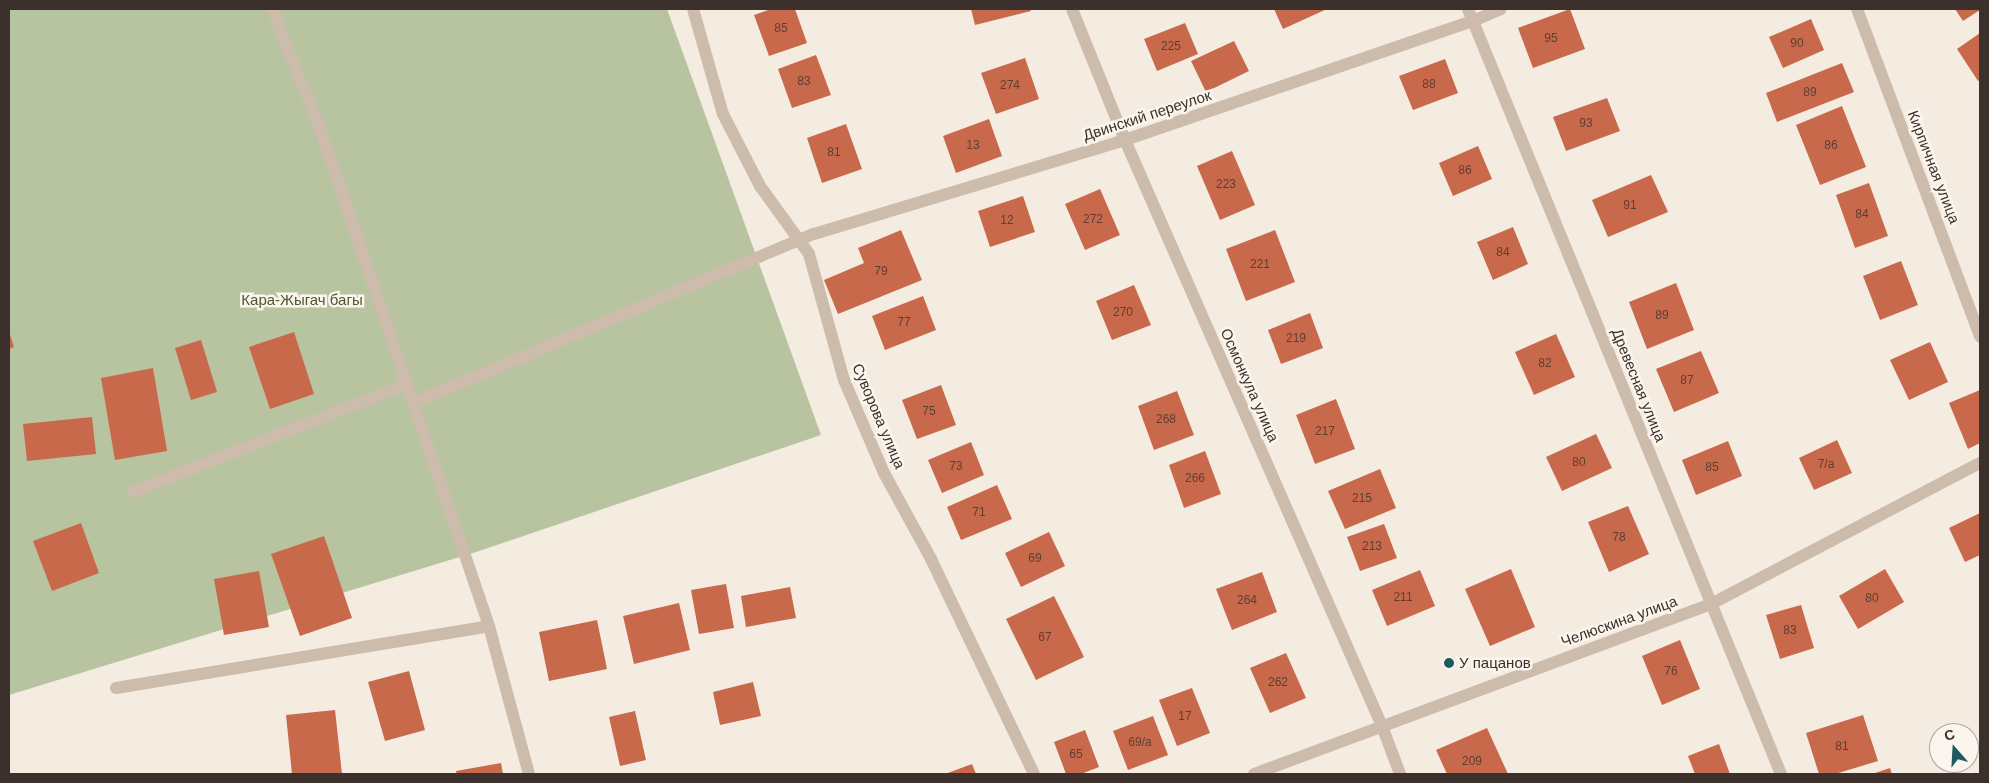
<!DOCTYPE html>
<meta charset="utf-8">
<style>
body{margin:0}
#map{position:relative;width:1989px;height:783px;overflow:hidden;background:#f4ebe1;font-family:Helvetica,sans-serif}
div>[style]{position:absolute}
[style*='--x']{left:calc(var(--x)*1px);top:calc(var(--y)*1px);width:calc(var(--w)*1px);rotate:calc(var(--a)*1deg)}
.green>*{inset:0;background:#b8c4a0}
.building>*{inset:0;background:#c8694b}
.minor>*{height:12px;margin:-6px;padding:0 6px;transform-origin:6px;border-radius:6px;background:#cdbbac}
.tertiary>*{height:12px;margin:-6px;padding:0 6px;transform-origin:6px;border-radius:6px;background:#cdbbac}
.dots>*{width:14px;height:14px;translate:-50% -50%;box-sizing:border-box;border:2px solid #fbf5ee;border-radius:50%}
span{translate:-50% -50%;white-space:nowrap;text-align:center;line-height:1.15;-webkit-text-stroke:5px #fbf5ee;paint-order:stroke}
.number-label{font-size:12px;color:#5e3e33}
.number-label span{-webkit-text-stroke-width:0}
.street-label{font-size:15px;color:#3b302b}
.park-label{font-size:15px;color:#4a5a2e}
.poi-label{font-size:15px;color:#3b302b}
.left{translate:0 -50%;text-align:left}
.frame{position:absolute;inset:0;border:10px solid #3b302b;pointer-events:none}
.north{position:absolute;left:1929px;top:723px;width:50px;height:50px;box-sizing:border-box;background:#fbf5ee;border:1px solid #aea6a0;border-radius:50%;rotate:341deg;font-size:14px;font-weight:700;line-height:20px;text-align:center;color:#3b302b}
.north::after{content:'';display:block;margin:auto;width:18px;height:22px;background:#1f5a5e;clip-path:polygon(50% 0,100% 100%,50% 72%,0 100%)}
</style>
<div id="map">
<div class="green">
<i style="clip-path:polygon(9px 9px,667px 9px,821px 435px,476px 552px,9px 695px)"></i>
</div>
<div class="building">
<i style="clip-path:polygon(771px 9px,795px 9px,807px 43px,769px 56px,754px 15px)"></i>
<i style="clip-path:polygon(971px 9px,1030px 9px,1031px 11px,975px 25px)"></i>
<i style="clip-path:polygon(1274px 9px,1327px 9px,1283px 29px)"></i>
<i style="clip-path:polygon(1570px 9px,1585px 49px,1533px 68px,1518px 28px)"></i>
<i style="clip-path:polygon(1955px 9px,1980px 9px,1980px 10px,1963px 21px)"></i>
<i style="clip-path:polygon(1811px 19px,1824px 50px,1783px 68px,1769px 37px)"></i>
<i style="clip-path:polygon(1185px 23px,1198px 54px,1157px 71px,1144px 39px)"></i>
<i style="clip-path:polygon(1980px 33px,1980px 80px,1978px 81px,1957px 49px)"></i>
<i style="clip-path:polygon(1234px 41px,1249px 71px,1206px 92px,1191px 61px)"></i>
<i style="clip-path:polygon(816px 55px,831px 95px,792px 108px,778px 69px)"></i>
<i style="clip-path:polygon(1025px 58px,1039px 99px,996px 114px,981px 73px)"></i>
<i style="clip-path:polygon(1445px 59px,1458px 93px,1413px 110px,1399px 76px)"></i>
<i style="clip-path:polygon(1842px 63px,1854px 92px,1777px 122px,1766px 93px)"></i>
<i style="clip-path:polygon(1607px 98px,1620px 131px,1566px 151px,1553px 117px)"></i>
<i style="clip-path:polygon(1842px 106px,1866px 167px,1820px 185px,1796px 125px)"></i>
<i style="clip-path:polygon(989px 119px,1002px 156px,956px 173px,943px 136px)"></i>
<i style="clip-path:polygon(846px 124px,862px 169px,822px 183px,807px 138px)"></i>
<i style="clip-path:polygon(1478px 146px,1492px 179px,1453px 196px,1439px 163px)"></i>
<i style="clip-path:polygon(1232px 151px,1255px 205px,1220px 220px,1197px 166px)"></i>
<i style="clip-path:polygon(1651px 175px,1668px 212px,1608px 237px,1592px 200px)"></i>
<i style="clip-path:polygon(1869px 183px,1888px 236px,1855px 248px,1836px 195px)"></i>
<i style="clip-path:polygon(1100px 189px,1120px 235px,1085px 250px,1065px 204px)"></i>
<i style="clip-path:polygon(1023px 196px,1035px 232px,990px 247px,978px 211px)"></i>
<i style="clip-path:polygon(1513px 227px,1528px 264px,1493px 280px,1477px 242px)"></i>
<i style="clip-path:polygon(901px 230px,922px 280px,838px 314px,824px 280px,864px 263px,858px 248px)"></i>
<i style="clip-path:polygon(1275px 230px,1295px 282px,1246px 301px,1226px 249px)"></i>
<i style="clip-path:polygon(1901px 261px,1918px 305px,1880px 320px,1863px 276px)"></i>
<i style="clip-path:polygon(1676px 283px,1694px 330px,1647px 349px,1629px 302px)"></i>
<i style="clip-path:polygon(1134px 285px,1151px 325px,1112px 340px,1096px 301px)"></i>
<i style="clip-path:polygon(923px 296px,936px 330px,885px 350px,872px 316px)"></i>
<i style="clip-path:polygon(1310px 313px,1323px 348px,1281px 364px,1268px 330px)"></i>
<i style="clip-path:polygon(9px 331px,14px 347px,9px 349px)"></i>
<i style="clip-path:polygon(294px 332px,314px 394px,270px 409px,249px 347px)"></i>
<i style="clip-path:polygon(1556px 334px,1575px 377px,1534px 395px,1515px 352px)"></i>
<i style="clip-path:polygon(201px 340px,217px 392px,191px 400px,175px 348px)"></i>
<i style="clip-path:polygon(1930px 342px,1948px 382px,1909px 400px,1890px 360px)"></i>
<i style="clip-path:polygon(1701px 351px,1719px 393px,1674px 412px,1656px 369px)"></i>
<i style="clip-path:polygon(153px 368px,167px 451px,115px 460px,101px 378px)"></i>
<i style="clip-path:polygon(941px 385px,956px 425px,917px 439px,902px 400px)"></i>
<i style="clip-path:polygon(1980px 390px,1980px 443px,1968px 449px,1949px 403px)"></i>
<i style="clip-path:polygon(1177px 391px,1194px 435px,1154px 450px,1138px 406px)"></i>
<i style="clip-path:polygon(1336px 399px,1355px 449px,1315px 464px,1296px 415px)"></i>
<i style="clip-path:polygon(92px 417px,96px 454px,27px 461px,23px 424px)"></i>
<i style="clip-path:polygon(1596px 434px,1612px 468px,1562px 491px,1546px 457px)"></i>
<i style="clip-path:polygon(1837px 440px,1852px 473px,1814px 490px,1799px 458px)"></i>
<i style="clip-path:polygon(1728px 441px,1742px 476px,1696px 495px,1682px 460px)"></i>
<i style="clip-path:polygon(971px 442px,984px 475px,942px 493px,928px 460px)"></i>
<i style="clip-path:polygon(1205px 451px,1221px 494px,1184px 508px,1169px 465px)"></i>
<i style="clip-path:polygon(1380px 469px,1396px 508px,1345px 529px,1328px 491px)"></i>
<i style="clip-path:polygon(997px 485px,1012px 519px,961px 540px,947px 507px)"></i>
<i style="clip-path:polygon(1628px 506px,1649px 554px,1609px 572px,1588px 522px)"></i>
<i style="clip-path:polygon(1980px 513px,1980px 555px,1965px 562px,1949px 528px)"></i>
<i style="clip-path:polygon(81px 523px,99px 573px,52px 591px,33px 541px)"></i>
<i style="clip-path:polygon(1384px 524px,1397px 558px,1360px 571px,1347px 537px)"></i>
<i style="clip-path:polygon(1049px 532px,1065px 566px,1021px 587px,1005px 553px)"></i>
<i style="clip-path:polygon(324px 536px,352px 618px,300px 636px,271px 554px)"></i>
<i style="clip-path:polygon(1511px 569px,1535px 627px,1490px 646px,1465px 589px)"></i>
<i style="clip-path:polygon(1885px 569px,1904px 602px,1858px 629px,1839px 596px)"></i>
<i style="clip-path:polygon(1420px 570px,1435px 606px,1387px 626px,1372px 590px)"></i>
<i style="clip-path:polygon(259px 571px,269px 627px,224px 635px,214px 579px)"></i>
<i style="clip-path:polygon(1262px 572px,1277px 612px,1232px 630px,1216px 589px)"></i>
<i style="clip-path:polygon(726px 584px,734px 628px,699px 634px,691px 590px)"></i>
<i style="clip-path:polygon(790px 587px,796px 618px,746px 627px,741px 596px)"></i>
<i style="clip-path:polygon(1054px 596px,1084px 657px,1036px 680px,1006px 619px)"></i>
<i style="clip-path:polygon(679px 603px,690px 650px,634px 664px,623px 616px)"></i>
<i style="clip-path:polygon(1801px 605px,1814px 648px,1780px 659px,1766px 615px)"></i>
<i style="clip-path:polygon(597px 620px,607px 669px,549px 681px,539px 632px)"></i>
<i style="clip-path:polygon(1680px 640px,1700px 689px,1662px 705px,1642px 656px)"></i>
<i style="clip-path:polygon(1286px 653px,1306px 698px,1270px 713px,1250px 668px)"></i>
<i style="clip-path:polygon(409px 671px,425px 730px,385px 741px,368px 682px)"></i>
<i style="clip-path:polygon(753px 682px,761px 716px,720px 725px,713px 692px)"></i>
<i style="clip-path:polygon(1192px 688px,1210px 733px,1177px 746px,1159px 700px)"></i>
<i style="clip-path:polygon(335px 710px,342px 774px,292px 774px,286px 715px)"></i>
<i style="clip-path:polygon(635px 711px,646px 760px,620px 766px,609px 717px)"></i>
<i style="clip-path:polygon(1863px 715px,1878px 761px,1835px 774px,1819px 774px,1806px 733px)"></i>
<i style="clip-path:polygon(1153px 716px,1168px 755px,1128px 770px,1113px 731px)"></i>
<i style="clip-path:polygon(1487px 728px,1508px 774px,1447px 774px,1436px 750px)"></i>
<i style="clip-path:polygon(1085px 730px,1099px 767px,1081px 774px,1066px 774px,1054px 742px)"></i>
<i style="clip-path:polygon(1719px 744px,1730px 774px,1695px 774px,1688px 756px)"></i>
<i style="clip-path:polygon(501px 763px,503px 774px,457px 774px,456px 771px)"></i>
<i style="clip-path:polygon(972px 764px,976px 774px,945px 774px)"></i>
<i style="clip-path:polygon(1890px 768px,1892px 774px,1872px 774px)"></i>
</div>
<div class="minor">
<i style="--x:272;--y:9;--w:135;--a:68.2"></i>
<i style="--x:322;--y:134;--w:520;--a:71.25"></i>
<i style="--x:693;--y:9;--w:109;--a:74.1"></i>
<i style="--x:723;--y:114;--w:81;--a:62.8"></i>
<i style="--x:760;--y:186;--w:84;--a:54.2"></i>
<i style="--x:809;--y:254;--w:131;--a:74.5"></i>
<i style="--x:844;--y:380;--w:101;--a:66.7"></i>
<i style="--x:884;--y:473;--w:98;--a:61.3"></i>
<i style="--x:931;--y:559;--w:238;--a:64.4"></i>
<i style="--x:1468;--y:9;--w:827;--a:67.75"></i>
<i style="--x:1857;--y:9;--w:350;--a:69.4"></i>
<i style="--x:413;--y:403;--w:435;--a:-22.9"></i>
<i style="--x:814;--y:234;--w:325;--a:-16.8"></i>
<i style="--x:1125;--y:140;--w:368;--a:-18.9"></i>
<i style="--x:1473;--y:21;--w:30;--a:-23"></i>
<i style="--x:133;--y:492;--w:295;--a:-21.5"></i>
<i style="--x:116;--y:688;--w:378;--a:-9.4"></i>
<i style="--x:489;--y:626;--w:153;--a:74.9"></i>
<i style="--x:1254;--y:774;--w:488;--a:-20.4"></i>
<i style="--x:1711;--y:604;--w:304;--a:-27.7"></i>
</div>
<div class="tertiary">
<i style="--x:1072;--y:9;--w:141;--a:68"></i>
<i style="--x:1125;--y:140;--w:640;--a:66.32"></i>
<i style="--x:1382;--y:726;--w:51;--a:69.4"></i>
</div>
<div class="dots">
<i style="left:1449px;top:663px;background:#1f5a5e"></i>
</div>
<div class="number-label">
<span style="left:781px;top:29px">85</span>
<span style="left:1551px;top:39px">95</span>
<span style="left:1797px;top:44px">90</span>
<span style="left:1171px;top:47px">225</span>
<span style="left:804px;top:82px">83</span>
<span style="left:1429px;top:85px">88</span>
<span style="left:1010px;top:86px">274</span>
<span style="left:1810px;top:93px">89</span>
<span style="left:1586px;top:124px">93</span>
<span style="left:973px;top:146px">13</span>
<span style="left:1831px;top:146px">86</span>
<span style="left:834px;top:153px">81</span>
<span style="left:1465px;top:171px">86</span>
<span style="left:1226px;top:185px">223</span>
<span style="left:1630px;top:206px">91</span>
<span style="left:1862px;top:215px">84</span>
<span style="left:1093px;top:220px">272</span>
<span style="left:1007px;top:221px">12</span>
<span style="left:1503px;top:253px">84</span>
<span style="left:1260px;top:265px">221</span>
<span style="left:881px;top:272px">79</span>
<span style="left:1123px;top:313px">270</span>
<span style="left:1662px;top:316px">89</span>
<span style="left:904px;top:323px">77</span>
<span style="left:1296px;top:339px">219</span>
<span style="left:1545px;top:364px">82</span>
<span style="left:1687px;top:381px">87</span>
<span style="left:929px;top:412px">75</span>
<span style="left:1166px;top:420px">268</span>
<span style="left:1325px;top:432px">217</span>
<span style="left:1579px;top:463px">80</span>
<span style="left:1826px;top:465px">7/а</span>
<span style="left:956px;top:467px">73</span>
<span style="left:1712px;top:468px">85</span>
<span style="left:1195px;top:479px">266</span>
<span style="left:1362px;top:499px">215</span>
<span style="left:979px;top:513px">71</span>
<span style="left:1619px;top:538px">78</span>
<span style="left:1372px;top:547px">213</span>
<span style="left:1035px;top:559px">69</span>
<span style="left:1403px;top:598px">211</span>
<span style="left:1872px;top:599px">80</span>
<span style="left:1247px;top:601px">264</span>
<span style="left:1790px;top:631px">83</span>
<span style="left:1045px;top:638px">67</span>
<span style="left:1671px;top:672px">76</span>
<span style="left:1278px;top:683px">262</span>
<span style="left:1185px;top:717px">17</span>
<span style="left:1140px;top:743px">69/а</span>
<span style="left:1842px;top:747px">81</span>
<span style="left:1076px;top:755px">65</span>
<span style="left:1472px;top:762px">209</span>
</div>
<div class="street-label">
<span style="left:1147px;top:115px;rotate:-18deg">Двинский переулок</span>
<span style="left:1934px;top:167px;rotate:69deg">Кирпичная улица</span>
<span style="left:1250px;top:385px;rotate:66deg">Осмонкула улица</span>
<span style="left:1639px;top:385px;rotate:68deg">Древесная улица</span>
<span style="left:879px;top:416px;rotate:67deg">Суворова улица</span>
<span style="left:1619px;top:621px;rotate:-20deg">Челюскина улица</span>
</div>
<div class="park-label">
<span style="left:302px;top:300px">Кара-Жыгач багы</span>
</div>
<div class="poi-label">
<span class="left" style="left:1459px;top:663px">У пацанов</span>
</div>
<div class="frame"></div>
<div class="north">С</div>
</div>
